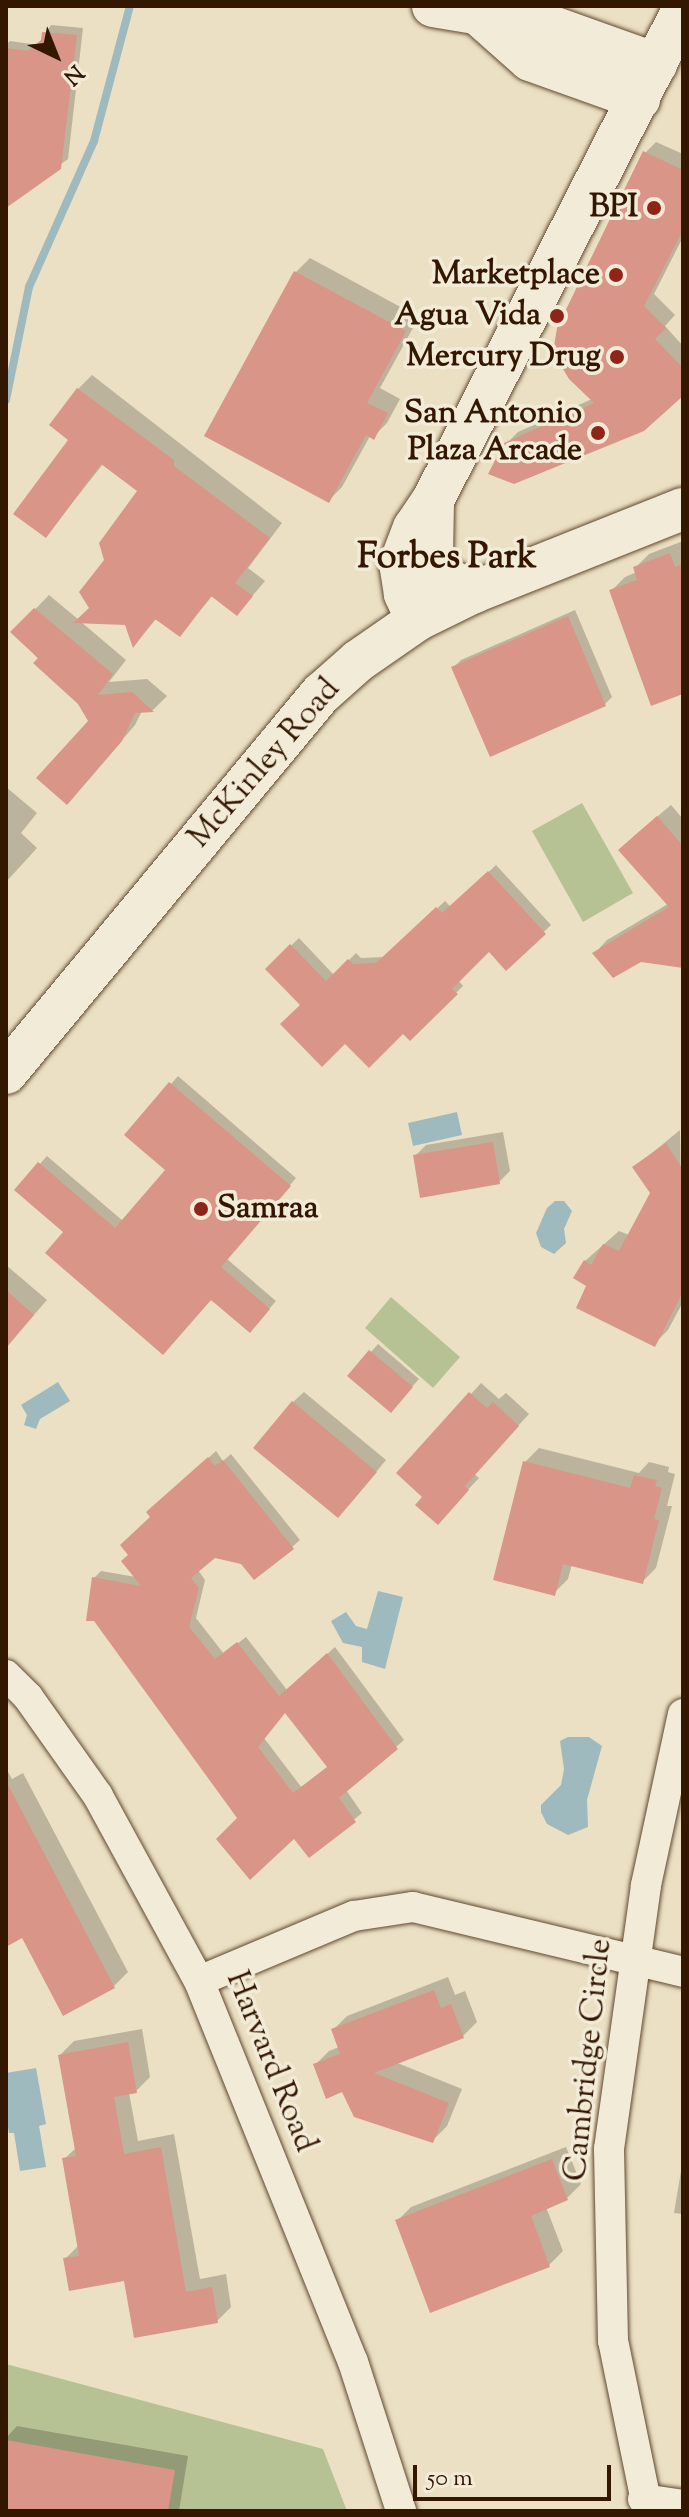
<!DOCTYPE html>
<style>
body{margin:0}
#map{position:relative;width:689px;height:2517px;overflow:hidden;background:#ebe0c3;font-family:"Sorts Mill Goudy",serif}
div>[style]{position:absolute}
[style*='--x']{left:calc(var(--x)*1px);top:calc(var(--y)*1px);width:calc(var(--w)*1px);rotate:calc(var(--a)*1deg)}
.green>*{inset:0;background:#b7c294}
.water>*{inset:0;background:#9ebabf}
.shadow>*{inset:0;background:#0003}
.stream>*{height:8px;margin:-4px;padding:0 4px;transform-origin:4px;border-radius:4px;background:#9ebabf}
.building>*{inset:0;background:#d99588}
.roads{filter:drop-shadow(0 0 2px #614931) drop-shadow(0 0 2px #614931)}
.street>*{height:30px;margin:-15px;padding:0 15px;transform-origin:15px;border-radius:15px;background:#f2ebd8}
.secondary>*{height:42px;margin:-21px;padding:0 21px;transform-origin:21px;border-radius:21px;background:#f2ebd8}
.dots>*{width:22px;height:22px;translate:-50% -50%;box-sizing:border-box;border:4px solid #f2ebd8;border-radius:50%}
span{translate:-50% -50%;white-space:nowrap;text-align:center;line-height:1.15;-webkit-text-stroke:7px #f2ebd8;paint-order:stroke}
.poi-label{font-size:32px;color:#331700;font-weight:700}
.right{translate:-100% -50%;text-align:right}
.left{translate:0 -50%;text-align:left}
.street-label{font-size:32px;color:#331700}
.quarter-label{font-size:36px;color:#331700;font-weight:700}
.frame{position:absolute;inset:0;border:8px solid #331700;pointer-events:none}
.north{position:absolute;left:16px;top:16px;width:80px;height:80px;-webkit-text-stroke:6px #f2ebd8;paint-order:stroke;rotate:137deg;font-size:22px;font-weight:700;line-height:32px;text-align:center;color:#331700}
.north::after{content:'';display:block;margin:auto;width:28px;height:36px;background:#331700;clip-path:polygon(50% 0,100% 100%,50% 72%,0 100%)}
.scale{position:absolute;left:413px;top:2465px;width:198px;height:36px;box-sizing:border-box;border:4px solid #331700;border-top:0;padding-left:10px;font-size:24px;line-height:28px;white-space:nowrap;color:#331700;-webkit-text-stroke:6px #f2ebd8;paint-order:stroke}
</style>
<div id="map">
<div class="green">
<i style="clip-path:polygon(582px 803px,633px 893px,583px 922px,532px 831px)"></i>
<i style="clip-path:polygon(391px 1297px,460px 1357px,433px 1388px,365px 1328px)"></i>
<i style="clip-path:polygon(6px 2364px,323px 2449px,347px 2511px,6px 2511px)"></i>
</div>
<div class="water">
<i style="clip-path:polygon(457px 1112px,462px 1135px,413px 1146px,408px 1123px)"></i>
<i style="clip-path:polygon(555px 1201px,564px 1201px,572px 1211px,564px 1229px,566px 1243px,554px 1254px,541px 1247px,536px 1233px,547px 1208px)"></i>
<i style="clip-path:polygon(58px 1382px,70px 1401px,40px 1419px,36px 1429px,24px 1425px,27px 1415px,21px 1405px)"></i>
<i style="clip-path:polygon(378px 1591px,403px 1597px,385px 1669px,362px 1662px,362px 1647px,343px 1643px,331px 1621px,346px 1612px,356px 1626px,367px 1629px)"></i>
<i style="clip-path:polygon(568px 1737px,589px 1737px,602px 1746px,587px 1800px,588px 1827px,568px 1835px,547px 1824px,541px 1812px,541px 1805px,561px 1785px,564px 1769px,560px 1741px)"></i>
<i style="clip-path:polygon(36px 2068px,46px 2124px,39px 2126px,46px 2167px,20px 2171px,14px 2133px,9px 2133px,6px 2115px,6px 2073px)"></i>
</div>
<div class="shadow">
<i style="clip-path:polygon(51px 25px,83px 28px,68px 159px,6px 205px,6px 45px,10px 41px,38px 45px)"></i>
<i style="clip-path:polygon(656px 142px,683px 154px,683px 237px,654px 294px,675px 315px,665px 326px,683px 346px,683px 393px,506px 444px,518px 432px,592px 399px,645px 153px)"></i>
<i style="clip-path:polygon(310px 258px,419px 317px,380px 388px,400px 399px,387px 423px,373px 437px,370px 436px,342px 487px,328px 501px,296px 272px)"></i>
<i style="clip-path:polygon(92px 375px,282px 523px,248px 568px,265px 581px,237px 614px,213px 595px,180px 635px,157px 618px,134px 645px,127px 623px,80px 621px,126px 660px,109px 682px,147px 679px,167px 696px,153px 710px,142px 711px,135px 725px,81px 788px,91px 721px,80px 703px,13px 632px,49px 595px,79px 620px,91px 608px,106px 560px,140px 491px,103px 464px,46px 536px,71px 439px,78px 389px)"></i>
<i style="clip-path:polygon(683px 541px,683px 692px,611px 591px,625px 577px,637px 572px,635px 568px,649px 554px)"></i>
<i style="clip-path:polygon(575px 610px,612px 697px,605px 704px,454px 667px,461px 660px)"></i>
<i style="clip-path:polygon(6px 787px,37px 813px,21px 833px,37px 848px,6px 882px)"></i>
<i style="clip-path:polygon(671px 805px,683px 819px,683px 966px,595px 953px,607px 940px,668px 904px,633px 837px)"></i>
<i style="clip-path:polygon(496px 865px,551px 925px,506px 968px,489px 949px,458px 980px,463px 986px,410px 1038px,403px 1032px,303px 1004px,267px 969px,299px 938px,334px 975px,356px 953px,361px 958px,385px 957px,445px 901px,451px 907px)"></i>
<i style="clip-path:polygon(178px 1076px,296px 1178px,227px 1259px,276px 1301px,257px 1323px,211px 1298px,66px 1232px,17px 1190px,47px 1156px,123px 1221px,168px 1169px,127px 1135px)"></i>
<i style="clip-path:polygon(680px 1130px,683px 1302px,668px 1330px,654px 1344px,588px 1286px,585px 1261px,619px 1231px,629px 1235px,652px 1193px,635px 1167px)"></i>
<i style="clip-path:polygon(503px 1132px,510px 1171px,499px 1182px,415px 1156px,426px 1145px)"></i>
<i style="clip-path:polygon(6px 1265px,47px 1300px,6px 1347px)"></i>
<i style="clip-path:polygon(378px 1344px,419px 1379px,398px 1403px,350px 1376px)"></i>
<i style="clip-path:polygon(481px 1383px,499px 1399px,506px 1393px,529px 1414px,474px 1474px,479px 1478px,448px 1511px,425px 1497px,471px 1394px)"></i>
<i style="clip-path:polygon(304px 1392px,386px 1460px,349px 1505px,293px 1402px)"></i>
<i style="clip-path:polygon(539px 1448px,639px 1473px,649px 1462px,669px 1467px,668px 1472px,675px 1474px,667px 1506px,672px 1506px,656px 1568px,642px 1582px,572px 1564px,568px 1579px,554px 1593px,525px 1462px)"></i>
<i style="clip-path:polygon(evenodd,216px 1451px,223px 1461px,231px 1454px,300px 1540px,292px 1547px,242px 1562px,214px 1556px,198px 1570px,205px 1580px,196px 1618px,224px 1654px,246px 1637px,287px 1690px,335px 1647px,404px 1740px,346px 1790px,362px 1813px,309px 1856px,294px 1836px,239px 1818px,94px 1578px,101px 1571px,136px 1577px,130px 1555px,156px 1505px,216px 1451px,286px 1711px,329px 1766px,302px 1788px,264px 1738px,286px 1711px)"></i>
<i style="clip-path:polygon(6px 1768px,12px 1779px,23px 1773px,128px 1972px,114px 1986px,64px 2013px,22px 1936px,6px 1944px)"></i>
<i style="clip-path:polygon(448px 1977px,455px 1995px,465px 1991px,477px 2022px,463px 2036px,395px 2062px,462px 2089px,447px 2126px,433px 2140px,343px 2090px,315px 2065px,329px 2051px,339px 2047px,333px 2030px,347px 2016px)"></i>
<i style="clip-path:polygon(142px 2029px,150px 2077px,136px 2091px,129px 2093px,138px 2141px,174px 2134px,200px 2279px,226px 2274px,231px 2307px,217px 2321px,126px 2279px,65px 2259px,79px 2245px,64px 2159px,77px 2147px,60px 2055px,74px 2041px)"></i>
<i style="clip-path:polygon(566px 2147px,581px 2184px,567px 2198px,546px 2207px,563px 2251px,549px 2265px,397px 2221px,411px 2207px)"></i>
<i style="clip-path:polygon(683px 2159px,683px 2214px,674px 2213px)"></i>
<i style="clip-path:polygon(17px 2426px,188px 2456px,179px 2511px,6px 2511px,6px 2438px)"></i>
</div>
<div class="stream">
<i style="--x:6;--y:400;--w:115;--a:-78.5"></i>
<i style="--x:29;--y:287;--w:160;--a:-66"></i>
<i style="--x:94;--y:141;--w:140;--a:-75.1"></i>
</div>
<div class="building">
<i style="clip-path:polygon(42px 32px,77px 35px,61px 169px,6px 208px,6px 48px,28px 51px,41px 40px)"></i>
<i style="clip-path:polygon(643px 151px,683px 170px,683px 230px,644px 306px,666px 328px,655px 339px,683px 368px,683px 396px,644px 431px,514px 484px,488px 474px,504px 443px,594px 403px,569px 379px,560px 364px,554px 346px,557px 328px)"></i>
<i style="clip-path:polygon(294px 271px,406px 331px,367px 403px,388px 413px,374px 440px,366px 435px,329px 503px,204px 436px)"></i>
<i style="clip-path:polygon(77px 388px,174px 460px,174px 466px,270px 538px,235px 583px,253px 596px,237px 616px,211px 596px,180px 637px,155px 619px,133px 648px,125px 625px,73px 623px,89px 608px,79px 592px,104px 560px,99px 543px,137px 491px,101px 464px,46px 538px,13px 514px,68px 440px,49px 425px)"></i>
<i style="clip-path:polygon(670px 553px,675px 567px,683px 564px,683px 694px,651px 706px,609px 590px,637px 580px,633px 567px)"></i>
<i style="clip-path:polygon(34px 608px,113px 674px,98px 695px,132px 692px,154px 712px,135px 713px,122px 741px,67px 805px,36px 778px,88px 721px,78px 704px,33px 663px,38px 658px,10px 632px)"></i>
<i style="clip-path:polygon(568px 616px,606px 706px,490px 757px,451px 667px)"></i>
<i style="clip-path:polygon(657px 816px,683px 846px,683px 968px,641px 962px,613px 978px,592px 953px,669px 907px,618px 850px)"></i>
<i style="clip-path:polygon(488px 871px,546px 934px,506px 971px,489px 952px,452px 989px,458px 994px,410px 1041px,403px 1034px,369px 1068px,345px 1044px,322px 1067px,280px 1024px,300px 1005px,265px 969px,290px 944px,326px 981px,348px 959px,353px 964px,376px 963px,436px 907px,442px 913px)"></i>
<i style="clip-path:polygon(169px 1082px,291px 1186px,221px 1267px,270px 1309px,250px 1333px,211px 1300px,163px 1355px,45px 1253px,63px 1232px,14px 1190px,38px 1162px,115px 1228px,165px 1170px,124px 1135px)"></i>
<i style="clip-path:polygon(493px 1142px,500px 1184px,420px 1198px,413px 1155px)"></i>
<i style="clip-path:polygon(666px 1143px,683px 1170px,683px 1292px,655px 1347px,576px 1308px,586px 1286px,573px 1278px,584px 1260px,591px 1265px,603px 1244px,619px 1251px,650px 1193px,632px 1167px)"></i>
<i style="clip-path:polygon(6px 1290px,34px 1315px,6px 1348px)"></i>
<i style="clip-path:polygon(369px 1350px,413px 1387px,391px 1413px,347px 1376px)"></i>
<i style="clip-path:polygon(469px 1392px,487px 1408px,493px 1402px,519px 1426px,465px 1486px,469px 1490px,438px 1525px,415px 1505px,422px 1497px,396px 1473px)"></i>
<i style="clip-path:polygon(292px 1401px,377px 1472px,338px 1518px,253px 1448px)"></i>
<i style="clip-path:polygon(evenodd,208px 1457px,215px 1466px,223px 1460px,294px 1549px,254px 1580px,241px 1564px,215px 1558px,191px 1578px,199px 1588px,189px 1627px,215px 1659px,237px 1642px,279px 1696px,327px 1653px,398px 1749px,339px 1798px,356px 1822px,309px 1858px,294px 1839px,250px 1880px,216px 1839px,237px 1818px,94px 1621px,86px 1621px,92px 1577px,141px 1586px,121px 1561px,128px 1555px,120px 1545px,150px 1517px,146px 1512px,208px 1457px,285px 1713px,327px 1767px,293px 1793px,258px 1747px,285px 1713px)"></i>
<i style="clip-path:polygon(523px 1461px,630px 1488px,634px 1475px,657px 1480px,655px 1486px,662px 1488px,654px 1519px,659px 1520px,643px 1584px,563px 1564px,555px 1596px,493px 1580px)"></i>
<i style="clip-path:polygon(6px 1781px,115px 1988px,63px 2016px,22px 1938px,6px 1947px)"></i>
<i style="clip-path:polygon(434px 1990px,441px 2008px,451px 2004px,464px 2038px,374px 2073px,449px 2103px,433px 2143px,354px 2117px,342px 2092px,326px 2099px,313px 2064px,340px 2054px,331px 2029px)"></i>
<i style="clip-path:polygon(128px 2042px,137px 2093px,114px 2097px,124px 2154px,161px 2147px,186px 2292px,212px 2287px,218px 2323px,134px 2338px,124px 2281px,69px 2291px,63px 2258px,79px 2256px,62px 2158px,76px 2156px,58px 2055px)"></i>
<i style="clip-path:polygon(552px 2159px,568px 2200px,531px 2216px,550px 2267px,430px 2313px,395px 2220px)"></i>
<i style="clip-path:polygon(6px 2440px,175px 2470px,168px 2511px,6px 2511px)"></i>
</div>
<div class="roads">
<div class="street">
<i style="--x:6;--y:1675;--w:31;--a:45"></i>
<i style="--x:28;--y:1697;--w:121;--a:54.7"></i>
<i style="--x:98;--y:1796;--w:211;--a:61.4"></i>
<i style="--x:199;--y:1981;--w:411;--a:68"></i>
<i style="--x:353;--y:2362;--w:157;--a:72.1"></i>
<i style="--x:199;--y:1981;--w:168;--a:-22.8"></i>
<i style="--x:354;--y:1916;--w:60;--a:-8.7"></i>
<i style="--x:413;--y:1907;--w:278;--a:13.5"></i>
<i style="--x:643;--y:2499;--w:40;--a:8.5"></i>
<i style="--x:648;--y:2511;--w:174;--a:-101.6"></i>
<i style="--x:613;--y:2341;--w:192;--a:-91.2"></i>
<i style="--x:609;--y:2149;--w:267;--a:-82"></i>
<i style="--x:646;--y:1885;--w:175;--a:-77.8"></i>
</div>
<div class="secondary">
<i style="--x:433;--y:6;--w:116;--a:9.5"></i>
<i style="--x:547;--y:25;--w:116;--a:19.7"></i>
<i style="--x:476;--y:12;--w:72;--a:41.6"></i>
<i style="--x:530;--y:60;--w:116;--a:19.7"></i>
<i style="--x:433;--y:502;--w:51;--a:91.1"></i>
<i style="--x:432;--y:553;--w:25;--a:69"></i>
<i style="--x:441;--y:576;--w:37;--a:26"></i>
<i style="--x:417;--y:620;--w:29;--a:-115"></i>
<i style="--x:405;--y:594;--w:30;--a:-99"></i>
<i style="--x:400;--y:564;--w:39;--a:-69"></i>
<i style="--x:414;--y:528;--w:34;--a:-56"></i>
<i style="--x:433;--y:500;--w:550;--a:-62.97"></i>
<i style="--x:6;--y:1073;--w:494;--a:-50.3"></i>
<i style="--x:322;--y:693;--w:48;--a:-41.6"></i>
<i style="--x:358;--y:661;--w:72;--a:-34.8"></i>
<i style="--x:417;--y:620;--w:64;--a:-26.2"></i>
<i style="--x:474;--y:592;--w:225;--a:-21.7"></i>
</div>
</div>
<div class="dots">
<i style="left:654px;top:208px;background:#8f2418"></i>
<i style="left:616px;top:275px;background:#8f2418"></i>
<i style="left:557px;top:316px;background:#8f2418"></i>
<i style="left:617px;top:357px;background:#8f2418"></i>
<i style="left:598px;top:433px;background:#8f2418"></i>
<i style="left:201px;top:1209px;background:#8f2418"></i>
</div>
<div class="poi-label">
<span class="right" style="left:638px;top:208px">BPI</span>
<span class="right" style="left:600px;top:275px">Marketplace</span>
<span class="right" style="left:541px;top:316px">Agua Vida</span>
<span class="right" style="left:601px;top:357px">Mercury Drug</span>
<span class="right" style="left:582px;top:433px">San Antonio<br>Plaza Arcade</span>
<span class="left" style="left:217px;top:1209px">Samraa</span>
</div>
<div class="street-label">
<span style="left:265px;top:764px;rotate:-49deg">McKinley Road</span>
<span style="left:589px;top:2060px;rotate:-84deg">Cambridge Circle</span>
<span style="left:270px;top:2062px;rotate:68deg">Harvard Road</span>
</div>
<div class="quarter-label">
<span style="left:447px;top:559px">Forbes Park</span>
</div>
<div class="frame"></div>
<div class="north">N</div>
<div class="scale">50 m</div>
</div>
